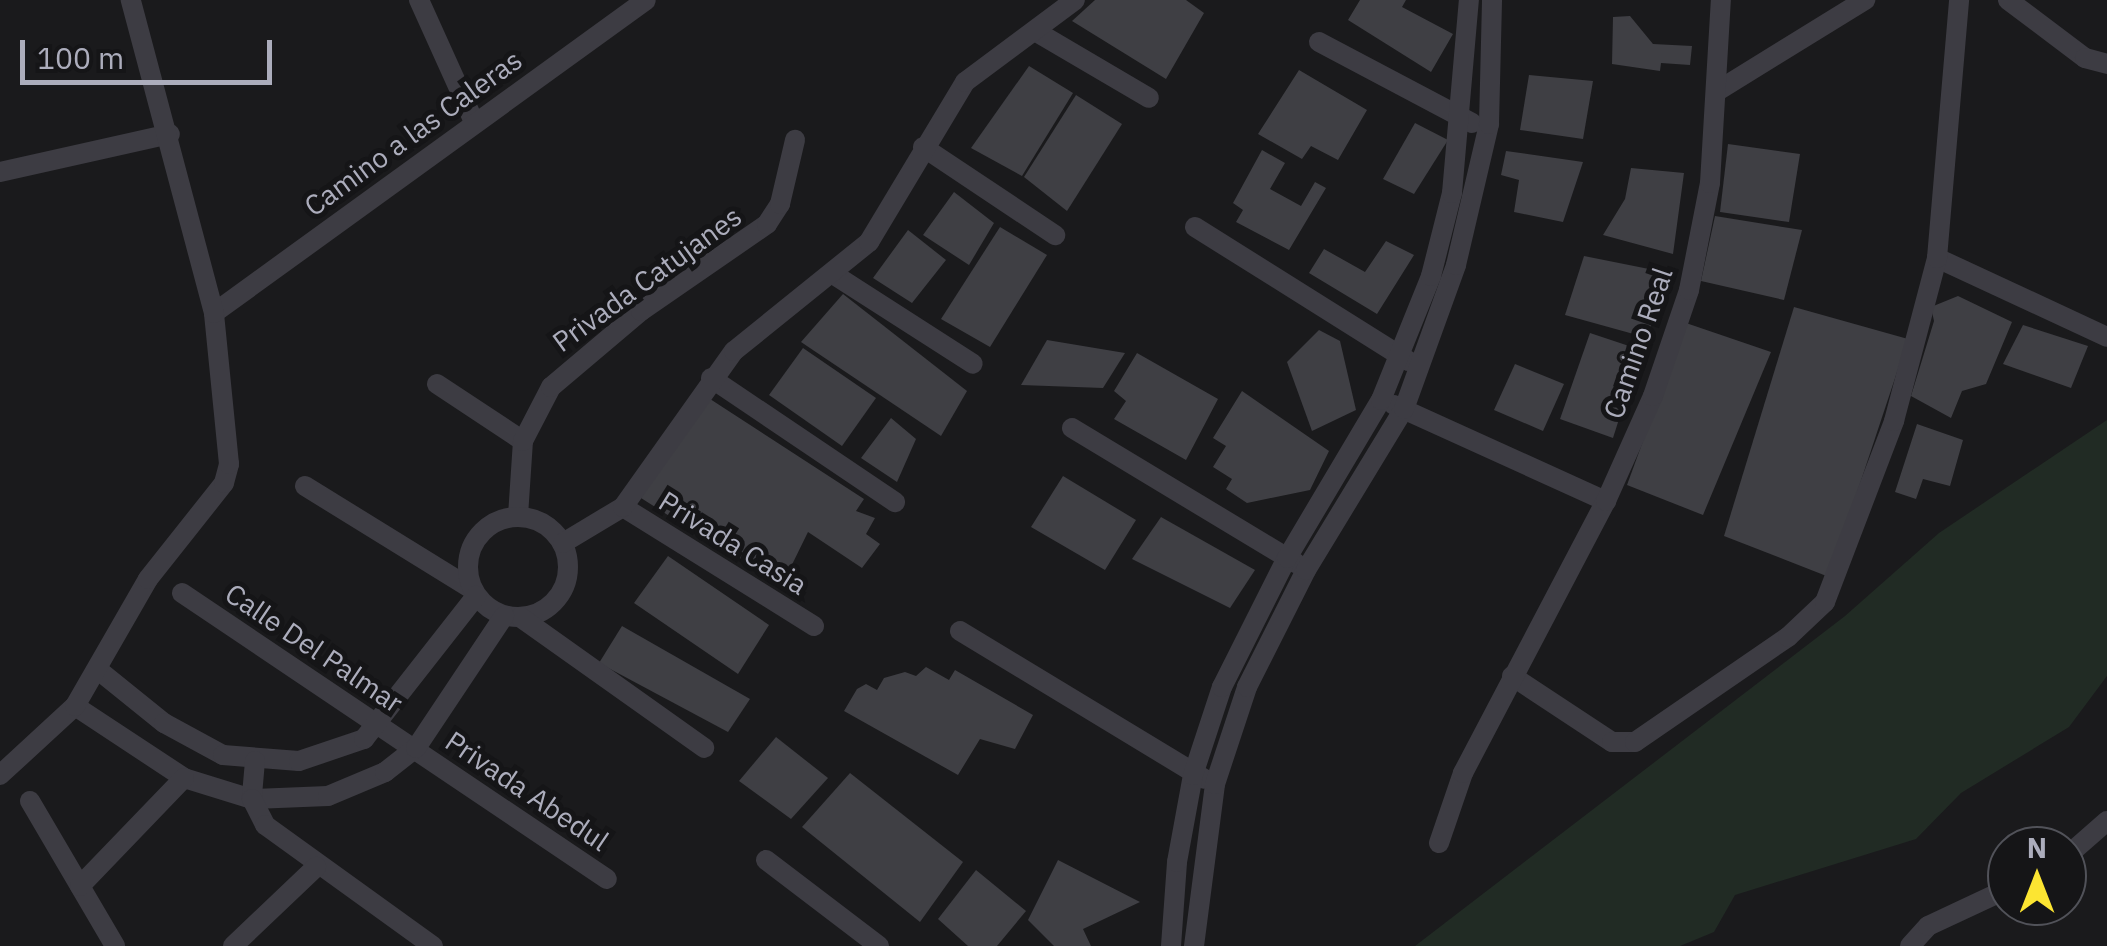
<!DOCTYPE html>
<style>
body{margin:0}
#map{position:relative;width:2107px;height:946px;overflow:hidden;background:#1a1a1c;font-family:"IBM Plex Sans",sans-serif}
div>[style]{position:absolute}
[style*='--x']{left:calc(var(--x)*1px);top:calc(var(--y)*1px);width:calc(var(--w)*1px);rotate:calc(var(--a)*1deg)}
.green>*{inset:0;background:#212b24}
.building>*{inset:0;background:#3f3f44}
.minor>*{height:20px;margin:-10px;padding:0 10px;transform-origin:10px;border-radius:10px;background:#3d3c43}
.minor>.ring{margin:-10px;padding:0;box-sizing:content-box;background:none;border:20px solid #3d3c43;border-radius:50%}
span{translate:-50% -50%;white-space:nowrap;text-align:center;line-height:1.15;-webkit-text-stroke:10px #151517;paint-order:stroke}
.street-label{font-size:28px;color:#acadbc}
.north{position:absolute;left:1987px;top:826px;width:100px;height:100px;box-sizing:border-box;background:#151517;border:2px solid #515259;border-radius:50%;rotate:0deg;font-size:28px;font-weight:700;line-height:40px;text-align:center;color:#acadbc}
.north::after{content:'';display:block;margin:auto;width:35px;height:45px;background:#fce532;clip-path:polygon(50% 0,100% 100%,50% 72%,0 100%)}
.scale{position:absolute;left:20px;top:40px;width:252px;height:45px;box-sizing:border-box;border:5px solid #acadbc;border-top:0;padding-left:12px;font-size:30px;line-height:35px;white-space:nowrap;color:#acadbc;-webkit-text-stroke:8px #151517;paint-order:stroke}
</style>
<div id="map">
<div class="green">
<i style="clip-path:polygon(2107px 420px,2107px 676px,2069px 727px,1961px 793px,1916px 839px,1735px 895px,1714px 932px,1680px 946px,1415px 946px,1845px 616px,1939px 533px)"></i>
</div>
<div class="building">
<i style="clip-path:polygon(1095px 0,1186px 0,1204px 13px,1166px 79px,1072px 21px)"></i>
<i style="clip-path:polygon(1360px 0,1406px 0,1402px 7px,1453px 34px,1431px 72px,1348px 20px)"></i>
<i style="clip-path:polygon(1630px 16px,1653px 44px,1692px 46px,1690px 65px,1661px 63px,1660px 71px,1612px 64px,1613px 17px)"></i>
<i style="clip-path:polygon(1029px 66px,1073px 93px,1022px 176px,971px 148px)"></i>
<i style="clip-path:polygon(1299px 70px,1367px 110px,1338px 160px,1311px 146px,1302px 159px,1258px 134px)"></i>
<i style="clip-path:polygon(1529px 75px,1593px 81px,1583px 139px,1520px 130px)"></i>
<i style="clip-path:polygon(1076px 95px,1122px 124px,1067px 211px,1024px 177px)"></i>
<i style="clip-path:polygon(1415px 123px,1448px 140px,1414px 194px,1383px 179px)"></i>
<i style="clip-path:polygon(1728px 144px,1800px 154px,1789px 222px,1720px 212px)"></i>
<i style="clip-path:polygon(1262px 150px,1285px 163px,1270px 189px,1301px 206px,1315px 182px,1326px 188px,1289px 250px,1236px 222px,1243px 210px,1233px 203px)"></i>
<i style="clip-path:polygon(1506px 151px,1583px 162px,1563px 222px,1514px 212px,1519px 180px,1501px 175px)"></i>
<i style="clip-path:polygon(1631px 168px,1684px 173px,1673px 254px,1603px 235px,1625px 199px)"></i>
<i style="clip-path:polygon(954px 192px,994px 223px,969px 265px,923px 235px)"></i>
<i style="clip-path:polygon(1715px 216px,1802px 230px,1784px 300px,1701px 281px)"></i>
<i style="clip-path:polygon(1000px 227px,1047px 255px,990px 347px,941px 319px)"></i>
<i style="clip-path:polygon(908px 230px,946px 260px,912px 303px,873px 278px)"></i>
<i style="clip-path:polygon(1386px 241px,1414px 255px,1377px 314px,1309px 273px,1324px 249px,1365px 272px)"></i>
<i style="clip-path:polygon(1584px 256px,1664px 272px,1648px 338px,1565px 315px)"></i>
<i style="clip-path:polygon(843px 294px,967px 391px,941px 436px,801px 342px)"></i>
<i style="clip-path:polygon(1958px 296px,2012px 322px,1986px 384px,1962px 391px,1951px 418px,1911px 396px,1934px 321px,1931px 307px)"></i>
<i style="clip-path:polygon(1794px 307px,1908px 339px,1829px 577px,1724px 536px)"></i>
<i style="clip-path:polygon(1686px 323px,1771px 352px,1703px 515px,1627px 485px)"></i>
<i style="clip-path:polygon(2023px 325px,2088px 346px,2071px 388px,2003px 364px)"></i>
<i style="clip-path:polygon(1319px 330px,1340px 341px,1356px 410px,1312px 431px,1287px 362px)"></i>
<i style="clip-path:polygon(1590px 333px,1641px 350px,1613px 438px,1560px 419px)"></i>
<i style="clip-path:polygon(1047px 340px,1125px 353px,1103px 388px,1021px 385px)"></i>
<i style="clip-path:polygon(803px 348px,876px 398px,842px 446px,769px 395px)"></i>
<i style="clip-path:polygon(1137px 353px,1218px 399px,1186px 460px,1114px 419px,1126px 401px,1114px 391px)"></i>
<i style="clip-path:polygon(1515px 364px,1564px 384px,1543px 431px,1494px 410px)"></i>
<i style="clip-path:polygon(1242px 391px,1329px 451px,1310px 490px,1247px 503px,1226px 489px,1232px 479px,1213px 467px,1226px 446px,1213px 438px)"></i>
<i style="clip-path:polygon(707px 397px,864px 499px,856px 511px,875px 518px,866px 534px,880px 544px,862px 568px,808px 532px,781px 587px,641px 498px)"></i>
<i style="clip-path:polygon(891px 418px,916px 439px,897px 482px,861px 458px)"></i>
<i style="clip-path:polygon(1917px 424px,1963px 440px,1950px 486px,1923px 479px,1916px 499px,1895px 492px)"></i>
<i style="clip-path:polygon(1063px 476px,1136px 520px,1105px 570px,1031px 527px)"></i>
<i style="clip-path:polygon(1161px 517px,1255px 570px,1230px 608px,1132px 559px)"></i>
<i style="clip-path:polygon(668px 556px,769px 625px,738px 674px,634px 603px)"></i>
<i style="clip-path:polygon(622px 626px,750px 699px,728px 732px,599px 663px)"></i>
<i style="clip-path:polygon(926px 667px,949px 680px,955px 670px,1033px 715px,1015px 749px,980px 739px,958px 775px,844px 711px,857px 689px,866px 684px,877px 690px,884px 678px,905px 672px,916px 676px)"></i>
<i style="clip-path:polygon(776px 737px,828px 778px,791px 819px,739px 781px)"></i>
<i style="clip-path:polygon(850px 773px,963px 862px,920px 922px,802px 827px)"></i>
<i style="clip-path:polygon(1058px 860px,1140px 902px,1083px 929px,1091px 946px,1054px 946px,1028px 920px)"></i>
<i style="clip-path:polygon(976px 870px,1026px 911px,997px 946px,968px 946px,938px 919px)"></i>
</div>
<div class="minor">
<i style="--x:419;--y:0;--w:134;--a:65.7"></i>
<i style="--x:2008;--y:0;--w:96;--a:37"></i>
<i style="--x:2085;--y:58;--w:23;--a:15"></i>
<i style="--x:1035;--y:31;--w:132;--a:30.4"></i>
<i style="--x:1319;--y:42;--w:173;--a:27.9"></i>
<i style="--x:1719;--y:90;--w:172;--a:-31.7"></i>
<i style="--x:923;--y:147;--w:159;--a:33.7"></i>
<i style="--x:0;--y:172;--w:174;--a:-12.6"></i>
<i style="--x:1195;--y:227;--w:252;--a:32.1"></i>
<i style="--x:1937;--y:258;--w:187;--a:24.9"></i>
<i style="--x:833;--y:274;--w:166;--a:32.7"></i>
<i style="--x:214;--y:313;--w:533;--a:-35.92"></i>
<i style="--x:711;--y:378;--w:222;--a:34"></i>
<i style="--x:437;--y:384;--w:103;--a:33.5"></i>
<i style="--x:1394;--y:405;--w:233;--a:24.4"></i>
<i style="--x:1072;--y:428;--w:262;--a:31.1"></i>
<i style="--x:305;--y:486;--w:196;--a:31.7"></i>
<i style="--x:623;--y:507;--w:225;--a:31.9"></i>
<i style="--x:518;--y:516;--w:75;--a:-86.2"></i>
<i style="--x:523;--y:441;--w:61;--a:-62.6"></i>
<i style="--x:551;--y:387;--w:118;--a:-40.2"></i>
<i style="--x:641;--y:311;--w:153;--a:-34.6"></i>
<i style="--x:767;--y:224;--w:24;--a:-57"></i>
<i style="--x:780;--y:204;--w:66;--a:-76.8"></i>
<i class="ring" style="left:468px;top:517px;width:80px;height:80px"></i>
<i style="--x:563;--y:543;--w:70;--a:-31"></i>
<i style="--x:623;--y:507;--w:191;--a:-54.6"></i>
<i style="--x:734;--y:351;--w:174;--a:-38.9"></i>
<i style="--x:869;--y:242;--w:187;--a:-59"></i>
<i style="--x:965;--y:82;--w:137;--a:-36.7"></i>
<i style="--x:182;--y:593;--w:512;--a:33.94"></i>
<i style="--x:520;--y:617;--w:226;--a:35.4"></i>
<i style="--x:960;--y:631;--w:285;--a:31.2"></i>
<i style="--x:97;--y:669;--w:86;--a:38.9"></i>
<i style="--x:164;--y:723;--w:67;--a:28.5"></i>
<i style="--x:223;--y:755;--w:76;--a:4.5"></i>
<i style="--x:299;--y:761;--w:69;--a:-18.7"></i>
<i style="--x:364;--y:739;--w:182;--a:-51.9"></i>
<i style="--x:1512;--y:676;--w:120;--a:33.4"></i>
<i style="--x:1612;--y:742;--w:23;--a:0"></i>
<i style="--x:1635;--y:742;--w:186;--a:-34.5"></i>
<i style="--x:1788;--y:637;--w:51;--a:-43.4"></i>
<i style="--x:1825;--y:602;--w:194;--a:-69.1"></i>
<i style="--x:1894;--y:421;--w:169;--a:-75.2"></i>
<i style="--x:1937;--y:258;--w:259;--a:-85.1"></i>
<i style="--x:75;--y:706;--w:131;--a:33.4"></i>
<i style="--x:184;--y:778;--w:71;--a:17.2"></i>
<i style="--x:252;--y:799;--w:76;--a:-2.3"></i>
<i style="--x:328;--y:796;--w:62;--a:-22.8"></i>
<i style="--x:385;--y:772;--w:39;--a:-38"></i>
<i style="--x:416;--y:748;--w:159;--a:-56.3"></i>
<i style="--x:255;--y:761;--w:38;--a:95"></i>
<i style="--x:252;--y:799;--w:29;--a:63"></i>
<i style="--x:265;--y:825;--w:207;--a:35.8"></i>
<i style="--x:0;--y:775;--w:102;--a:-42.6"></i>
<i style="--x:75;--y:706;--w:146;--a:-60.1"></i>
<i style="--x:148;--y:579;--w:122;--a:-51.6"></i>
<i style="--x:224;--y:483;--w:20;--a:-75"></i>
<i style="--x:229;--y:464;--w:152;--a:-95.7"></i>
<i style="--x:214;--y:313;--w:324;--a:-104.9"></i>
<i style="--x:30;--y:801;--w:168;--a:59.6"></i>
<i style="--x:1439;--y:843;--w:74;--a:-71.1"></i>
<i style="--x:1463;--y:773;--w:307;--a:-62.3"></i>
<i style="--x:1606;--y:501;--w:115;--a:-65.9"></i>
<i style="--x:1653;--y:396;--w:112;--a:-71.2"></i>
<i style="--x:1689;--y:290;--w:109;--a:-78.9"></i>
<i style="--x:1710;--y:183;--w:183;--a:-86.6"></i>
<i style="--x:2067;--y:856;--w:53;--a:-41.2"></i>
<i style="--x:766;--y:860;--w:142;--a:37.3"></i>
<i style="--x:80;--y:886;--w:150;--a:-46.1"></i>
<i style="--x:233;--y:946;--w:115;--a:-43.6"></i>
<i style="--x:1171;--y:946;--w:84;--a:-85.9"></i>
<i style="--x:1177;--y:862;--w:88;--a:-79.6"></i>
<i style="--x:1193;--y:775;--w:93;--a:-71.8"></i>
<i style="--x:1222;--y:687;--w:144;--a:-63.3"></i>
<i style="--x:1287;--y:558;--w:184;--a:-59.3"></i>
<i style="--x:1381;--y:400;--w:134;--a:-68"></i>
<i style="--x:1431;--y:276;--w:86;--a:-75.8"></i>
<i style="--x:1452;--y:193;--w:194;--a:-85"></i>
<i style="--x:1194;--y:946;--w:163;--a:-82.6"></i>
<i style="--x:1215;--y:784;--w:102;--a:-71.7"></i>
<i style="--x:1247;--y:687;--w:131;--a:-63.2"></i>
<i style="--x:1306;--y:570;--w:188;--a:-58.7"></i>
<i style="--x:1404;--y:409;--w:153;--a:-70.1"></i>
<i style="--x:1456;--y:265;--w:145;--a:-76.8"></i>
<i style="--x:1489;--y:124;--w:124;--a:-88.6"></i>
<i style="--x:1910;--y:946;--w:27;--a:-48"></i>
<i style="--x:1928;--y:926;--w:87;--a:-25.1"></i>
</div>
<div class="street-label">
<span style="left:413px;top:133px;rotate:-36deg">Camino a las Caleras</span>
<span style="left:647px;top:279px;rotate:-36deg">Privada Catujanes</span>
<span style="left:1638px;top:343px;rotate:-71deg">Camino Real</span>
<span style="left:733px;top:543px;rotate:32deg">Privada Casia</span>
<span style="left:314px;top:648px;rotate:34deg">Calle Del Palmar</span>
<span style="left:527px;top:791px;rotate:34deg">Privada Abedul</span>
</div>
<div class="north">N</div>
<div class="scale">100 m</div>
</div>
